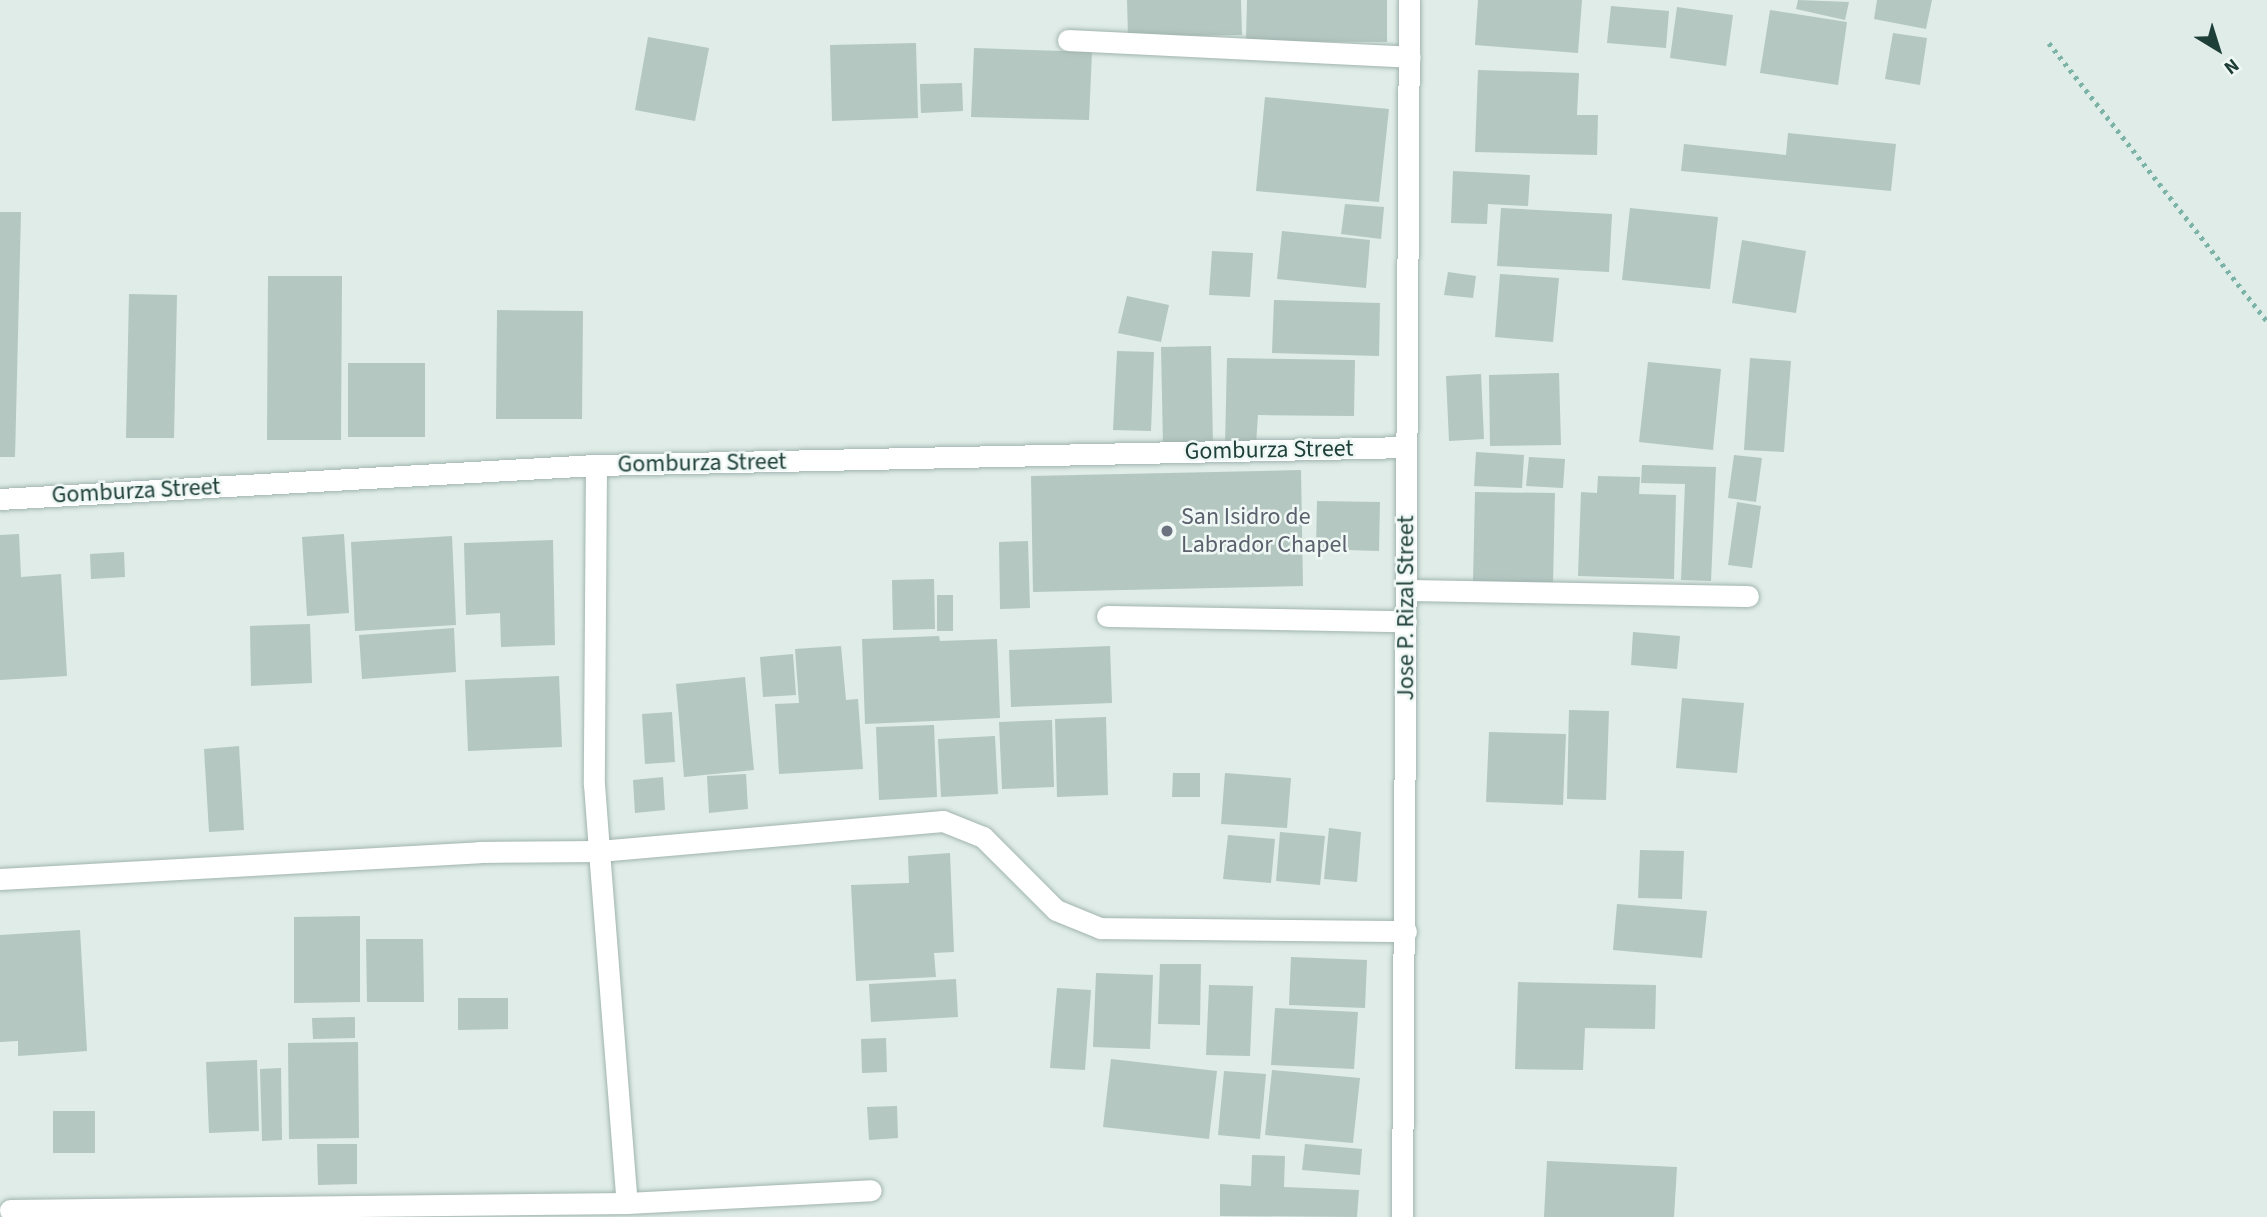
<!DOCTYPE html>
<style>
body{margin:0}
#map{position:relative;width:2267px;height:1217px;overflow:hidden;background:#dfece7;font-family:"Source Sans 3",sans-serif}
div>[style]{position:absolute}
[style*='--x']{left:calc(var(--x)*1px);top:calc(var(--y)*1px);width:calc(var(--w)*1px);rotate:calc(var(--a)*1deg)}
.building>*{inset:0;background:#b4c7c1}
.path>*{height:4.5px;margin-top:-2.25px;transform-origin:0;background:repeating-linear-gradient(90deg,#7cb3a7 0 3.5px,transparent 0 8.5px)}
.roads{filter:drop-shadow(0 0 2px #a1b4af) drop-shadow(0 0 2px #a1b4af)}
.lane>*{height:21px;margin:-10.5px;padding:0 10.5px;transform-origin:10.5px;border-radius:10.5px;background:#fff}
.street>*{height:21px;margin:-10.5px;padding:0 10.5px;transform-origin:10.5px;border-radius:10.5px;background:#fff}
.secondary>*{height:21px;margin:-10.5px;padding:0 10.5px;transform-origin:10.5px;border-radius:10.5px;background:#fff}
.dots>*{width:19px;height:19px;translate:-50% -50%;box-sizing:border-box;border:4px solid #f0f8f5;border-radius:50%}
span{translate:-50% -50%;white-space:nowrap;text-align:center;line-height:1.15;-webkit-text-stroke:5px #f0f8f5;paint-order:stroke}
.street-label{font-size:24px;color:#1e3e38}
.worship-label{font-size:24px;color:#5b616d}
.left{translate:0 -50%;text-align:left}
.north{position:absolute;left:2183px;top:14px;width:70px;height:70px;-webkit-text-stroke:5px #f0f8f5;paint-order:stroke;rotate:142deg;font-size:19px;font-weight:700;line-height:28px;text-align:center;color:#1e3e38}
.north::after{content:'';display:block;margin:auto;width:24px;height:32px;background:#1e3e38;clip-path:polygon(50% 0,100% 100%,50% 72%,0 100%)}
</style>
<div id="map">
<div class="building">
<i style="clip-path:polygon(1127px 0,1241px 0,1242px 35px,1128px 37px)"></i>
<i style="clip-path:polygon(1247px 0,1387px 0,1387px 42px,1246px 41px)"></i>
<i style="clip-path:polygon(1478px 0,1582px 0,1578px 53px,1475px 45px)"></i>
<i style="clip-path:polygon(1798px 0,1849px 2px,1845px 20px,1796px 9px)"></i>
<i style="clip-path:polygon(1877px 0,1932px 0,1926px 29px,1874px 19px)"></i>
<i style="clip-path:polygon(1611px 6px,1669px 11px,1666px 48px,1607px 43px)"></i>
<i style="clip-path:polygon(1677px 7px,1733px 15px,1726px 66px,1670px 58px)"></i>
<i style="clip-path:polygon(1770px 10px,1847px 22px,1838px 85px,1760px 73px)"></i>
<i style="clip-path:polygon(1893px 33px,1927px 38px,1920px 85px,1885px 79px)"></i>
<i style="clip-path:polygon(648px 37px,709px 48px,695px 121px,635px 110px)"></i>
<i style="clip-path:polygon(916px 43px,918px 118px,832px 121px,830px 45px)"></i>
<i style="clip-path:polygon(974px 48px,1092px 52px,1089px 120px,971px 117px)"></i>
<i style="clip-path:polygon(1478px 70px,1579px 73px,1577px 115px,1598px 115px,1597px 155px,1475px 152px)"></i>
<i style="clip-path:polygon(962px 83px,963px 111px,921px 113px,920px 84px)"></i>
<i style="clip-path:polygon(1265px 97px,1389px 109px,1379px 202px,1256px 191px)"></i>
<i style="clip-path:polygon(1788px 133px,1896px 144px,1891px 191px,1681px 171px,1684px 144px,1786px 155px)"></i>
<i style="clip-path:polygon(1453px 171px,1530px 175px,1528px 206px,1488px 204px,1487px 224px,1451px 223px)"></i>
<i style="clip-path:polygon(1345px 204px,1384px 207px,1381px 239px,1341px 234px)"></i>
<i style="clip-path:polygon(1501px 208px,1612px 214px,1609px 272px,1497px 266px)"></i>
<i style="clip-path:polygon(1630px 208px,1718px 217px,1710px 289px,1622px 280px)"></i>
<i style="clip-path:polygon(0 212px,21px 212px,15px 457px,0 457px)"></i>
<i style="clip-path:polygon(1282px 231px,1370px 240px,1366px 288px,1277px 279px)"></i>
<i style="clip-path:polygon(1742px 240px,1806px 251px,1796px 313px,1732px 303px)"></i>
<i style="clip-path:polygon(1212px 251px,1253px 253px,1250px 297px,1209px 295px)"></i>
<i style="clip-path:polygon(1448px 272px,1476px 276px,1473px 298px,1444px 295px)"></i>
<i style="clip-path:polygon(1500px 274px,1559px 278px,1553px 342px,1495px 337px)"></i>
<i style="clip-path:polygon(268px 276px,342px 276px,341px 440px,267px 440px)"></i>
<i style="clip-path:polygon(129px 294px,177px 295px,174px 438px,126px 438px)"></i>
<i style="clip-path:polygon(1127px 296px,1169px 305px,1161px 342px,1118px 333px)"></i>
<i style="clip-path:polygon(1274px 300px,1380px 303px,1379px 356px,1272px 353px)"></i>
<i style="clip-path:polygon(497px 310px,583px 311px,582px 419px,496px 419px)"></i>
<i style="clip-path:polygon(1211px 346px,1213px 444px,1163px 445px,1161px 347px)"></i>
<i style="clip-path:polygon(1117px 351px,1154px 352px,1151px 431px,1113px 430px)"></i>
<i style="clip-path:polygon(1227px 358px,1355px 360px,1354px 416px,1258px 415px,1256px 445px,1225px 445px)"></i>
<i style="clip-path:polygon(1750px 358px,1791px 361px,1784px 452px,1744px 450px)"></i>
<i style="clip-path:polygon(1648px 362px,1721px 369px,1713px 450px,1639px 442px)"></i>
<i style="clip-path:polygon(348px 363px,425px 363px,425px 437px,348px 437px)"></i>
<i style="clip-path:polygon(1559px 373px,1561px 445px,1490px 446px,1489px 375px)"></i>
<i style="clip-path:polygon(1481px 374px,1484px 439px,1449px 441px,1446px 376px)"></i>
<i style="clip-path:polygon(1476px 452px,1524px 455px,1522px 488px,1474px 486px)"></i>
<i style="clip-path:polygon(1734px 455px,1762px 458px,1756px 502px,1728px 498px)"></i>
<i style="clip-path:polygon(1529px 457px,1565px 459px,1563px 488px,1526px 486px)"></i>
<i style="clip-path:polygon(1642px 465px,1716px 467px,1711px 581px,1681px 580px,1685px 484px,1641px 483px)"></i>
<i style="clip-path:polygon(1301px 470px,1303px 586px,1033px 592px,1031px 476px)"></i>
<i style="clip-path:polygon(1598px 476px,1640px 477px,1639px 494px,1676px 495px,1674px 579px,1578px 576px,1581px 492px,1597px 493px)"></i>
<i style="clip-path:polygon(1475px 492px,1555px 493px,1553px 584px,1473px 582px)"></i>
<i style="clip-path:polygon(1317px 501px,1380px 502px,1379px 551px,1316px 549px)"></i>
<i style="clip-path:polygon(1737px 502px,1761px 506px,1752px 568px,1728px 565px)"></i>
<i style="clip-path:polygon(19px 534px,21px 577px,61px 574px,67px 676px,0 680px,0 535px)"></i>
<i style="clip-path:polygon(344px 534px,349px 613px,307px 616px,302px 537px)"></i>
<i style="clip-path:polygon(452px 536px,456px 625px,355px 631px,351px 542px)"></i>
<i style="clip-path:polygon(553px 540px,555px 645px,501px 647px,500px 613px,466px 615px,464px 543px)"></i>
<i style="clip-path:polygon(1028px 541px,1030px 608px,1000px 609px,999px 542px)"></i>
<i style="clip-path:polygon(124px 552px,125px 577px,91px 579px,90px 554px)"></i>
<i style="clip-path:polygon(934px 579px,935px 629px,893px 630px,892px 580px)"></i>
<i style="clip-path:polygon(937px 595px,953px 595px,953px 631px,937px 631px)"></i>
<i style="clip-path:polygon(310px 624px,312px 683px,251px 686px,250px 626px)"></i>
<i style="clip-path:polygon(454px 628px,456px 672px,362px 679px,359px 635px)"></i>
<i style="clip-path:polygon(1633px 632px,1680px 636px,1677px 669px,1631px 665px)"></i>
<i style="clip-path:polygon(939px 636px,940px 641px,997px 639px,1000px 718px,865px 724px,862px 639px)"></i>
<i style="clip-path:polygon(841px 646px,846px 700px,858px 699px,863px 769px,779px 774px,775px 704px,799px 703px,795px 649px)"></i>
<i style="clip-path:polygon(1110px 646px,1112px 703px,1011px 707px,1009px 650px)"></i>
<i style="clip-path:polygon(793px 654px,796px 695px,763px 697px,760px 657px)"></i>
<i style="clip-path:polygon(559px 676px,562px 747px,468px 751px,465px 680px)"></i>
<i style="clip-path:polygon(745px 677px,754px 770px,684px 777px,676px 684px)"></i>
<i style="clip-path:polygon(1682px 698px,1744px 703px,1737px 773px,1676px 768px)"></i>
<i style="clip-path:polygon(1569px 710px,1609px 711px,1606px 800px,1567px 799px)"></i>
<i style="clip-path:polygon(672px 712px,675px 762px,645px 764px,642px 714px)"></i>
<i style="clip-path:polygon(1106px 717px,1108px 795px,1057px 797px,1055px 719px)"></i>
<i style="clip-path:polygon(1052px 720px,1054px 787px,1002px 789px,999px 722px)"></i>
<i style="clip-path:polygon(934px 725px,937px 797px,879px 800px,876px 727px)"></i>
<i style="clip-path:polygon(1489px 732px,1566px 734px,1563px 805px,1486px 802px)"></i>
<i style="clip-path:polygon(995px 736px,998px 794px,941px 797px,938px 739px)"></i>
<i style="clip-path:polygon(239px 746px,244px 830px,209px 832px,204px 749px)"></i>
<i style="clip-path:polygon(1173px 773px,1200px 773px,1200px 797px,1172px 797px)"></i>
<i style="clip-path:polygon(1225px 773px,1291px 778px,1287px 828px,1221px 824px)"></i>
<i style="clip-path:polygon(746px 774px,748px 809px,709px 813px,707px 776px)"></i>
<i style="clip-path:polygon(663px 777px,665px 810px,635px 813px,633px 780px)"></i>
<i style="clip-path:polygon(1329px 828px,1361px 832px,1357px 882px,1324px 879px)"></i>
<i style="clip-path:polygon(1280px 832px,1325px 836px,1320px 885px,1276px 881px)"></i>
<i style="clip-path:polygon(1228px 835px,1275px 839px,1271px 883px,1223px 879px)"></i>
<i style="clip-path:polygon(1640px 850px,1684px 851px,1682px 899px,1638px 898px)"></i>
<i style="clip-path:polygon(950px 853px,954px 952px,934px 953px,936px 977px,856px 981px,851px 885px,909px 883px,908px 856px)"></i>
<i style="clip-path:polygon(1617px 904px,1707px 911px,1702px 958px,1613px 950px)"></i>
<i style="clip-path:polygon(360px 916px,360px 1002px,294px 1003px,294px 917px)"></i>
<i style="clip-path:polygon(80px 930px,87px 1051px,18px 1056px,18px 1041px,0 1042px,0 935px)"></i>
<i style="clip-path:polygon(366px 939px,423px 939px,424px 1002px,367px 1002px)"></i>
<i style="clip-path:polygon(1291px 957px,1367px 960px,1365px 1008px,1289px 1005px)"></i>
<i style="clip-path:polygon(1160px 964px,1201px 964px,1200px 1025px,1158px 1024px)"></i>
<i style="clip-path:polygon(1096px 973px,1153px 975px,1150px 1049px,1093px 1047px)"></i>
<i style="clip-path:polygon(956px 979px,958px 1017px,871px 1022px,869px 984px)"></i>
<i style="clip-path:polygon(1518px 982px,1656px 985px,1655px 1029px,1585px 1028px,1583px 1070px,1515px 1069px)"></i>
<i style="clip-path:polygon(1209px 985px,1253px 986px,1250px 1056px,1206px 1055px)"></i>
<i style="clip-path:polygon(1057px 988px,1091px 990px,1085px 1070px,1050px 1068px)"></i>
<i style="clip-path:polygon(458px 998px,508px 998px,508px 1029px,458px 1030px)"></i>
<i style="clip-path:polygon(1275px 1008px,1358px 1012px,1354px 1069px,1271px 1065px)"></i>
<i style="clip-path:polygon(355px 1017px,355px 1038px,313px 1039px,312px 1018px)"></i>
<i style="clip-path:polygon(886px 1038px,887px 1072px,862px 1073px,861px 1039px)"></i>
<i style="clip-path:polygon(358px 1042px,359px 1138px,289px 1139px,288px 1043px)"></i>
<i style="clip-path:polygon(1111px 1059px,1217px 1071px,1209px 1139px,1103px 1127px)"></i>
<i style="clip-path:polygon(257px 1060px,259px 1131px,209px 1133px,206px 1062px)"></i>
<i style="clip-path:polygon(281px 1068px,282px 1140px,262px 1141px,260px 1069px)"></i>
<i style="clip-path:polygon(1272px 1070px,1360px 1078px,1353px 1143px,1265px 1135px)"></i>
<i style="clip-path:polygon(1224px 1071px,1266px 1074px,1260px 1139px,1218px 1135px)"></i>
<i style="clip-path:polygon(897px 1106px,898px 1138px,869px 1140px,867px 1107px)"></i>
<i style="clip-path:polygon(53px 1111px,95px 1111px,95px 1153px,53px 1153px)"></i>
<i style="clip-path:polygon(317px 1144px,357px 1144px,357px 1184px,318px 1185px)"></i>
<i style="clip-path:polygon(1305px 1144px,1362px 1149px,1360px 1175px,1302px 1170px)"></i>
<i style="clip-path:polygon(1252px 1155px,1285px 1156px,1284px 1187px,1359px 1190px,1357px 1217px,1220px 1216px,1220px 1184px,1251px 1186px)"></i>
<i style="clip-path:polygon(1547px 1161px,1677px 1167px,1674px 1217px,1544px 1217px)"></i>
</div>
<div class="path">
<i style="--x:2049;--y:43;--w:353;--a:51.9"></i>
</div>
<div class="roads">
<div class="lane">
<i style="--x:1068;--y:40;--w:342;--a:2.8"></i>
<i style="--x:1107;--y:616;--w:299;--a:1"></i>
</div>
<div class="street">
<i style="--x:596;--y:465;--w:319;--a:90.4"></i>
<i style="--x:594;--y:784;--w:67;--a:85.7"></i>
<i style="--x:599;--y:851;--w:345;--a:-5"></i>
<i style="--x:943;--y:821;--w:43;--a:21.8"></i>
<i style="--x:983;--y:837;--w:103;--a:45"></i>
<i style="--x:1056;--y:910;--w:48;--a:22.2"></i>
<i style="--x:1100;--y:928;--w:306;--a:0.6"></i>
<i style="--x:0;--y:499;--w:597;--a:-3.27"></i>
<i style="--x:596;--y:465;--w:809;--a:-1.27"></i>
<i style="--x:1406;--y:590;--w:342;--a:1"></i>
<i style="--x:0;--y:879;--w:480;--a:-3.2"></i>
<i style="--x:479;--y:852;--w:120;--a:-0.5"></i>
<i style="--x:599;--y:851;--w:353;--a:85.5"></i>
<i style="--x:10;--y:1210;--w:617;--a:-0.65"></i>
<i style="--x:627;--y:1203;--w:244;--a:-3"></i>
</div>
<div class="secondary">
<i style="--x:1402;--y:1217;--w:1217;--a:-89.67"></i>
</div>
</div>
<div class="dots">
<i style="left:1167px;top:531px;background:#6b7280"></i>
</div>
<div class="street-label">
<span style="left:1269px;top:450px;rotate:-1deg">Gomburza Street</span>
<span style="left:702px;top:463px;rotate:-1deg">Gomburza Street</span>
<span style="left:136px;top:491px;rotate:-3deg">Gomburza Street</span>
<span style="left:1406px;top:608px;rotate:-90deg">Jose P. Rizal Street</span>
</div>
<div class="worship-label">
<span class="left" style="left:1181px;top:531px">San Isidro de<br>Labrador Chapel</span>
</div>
<div class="north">N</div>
</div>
